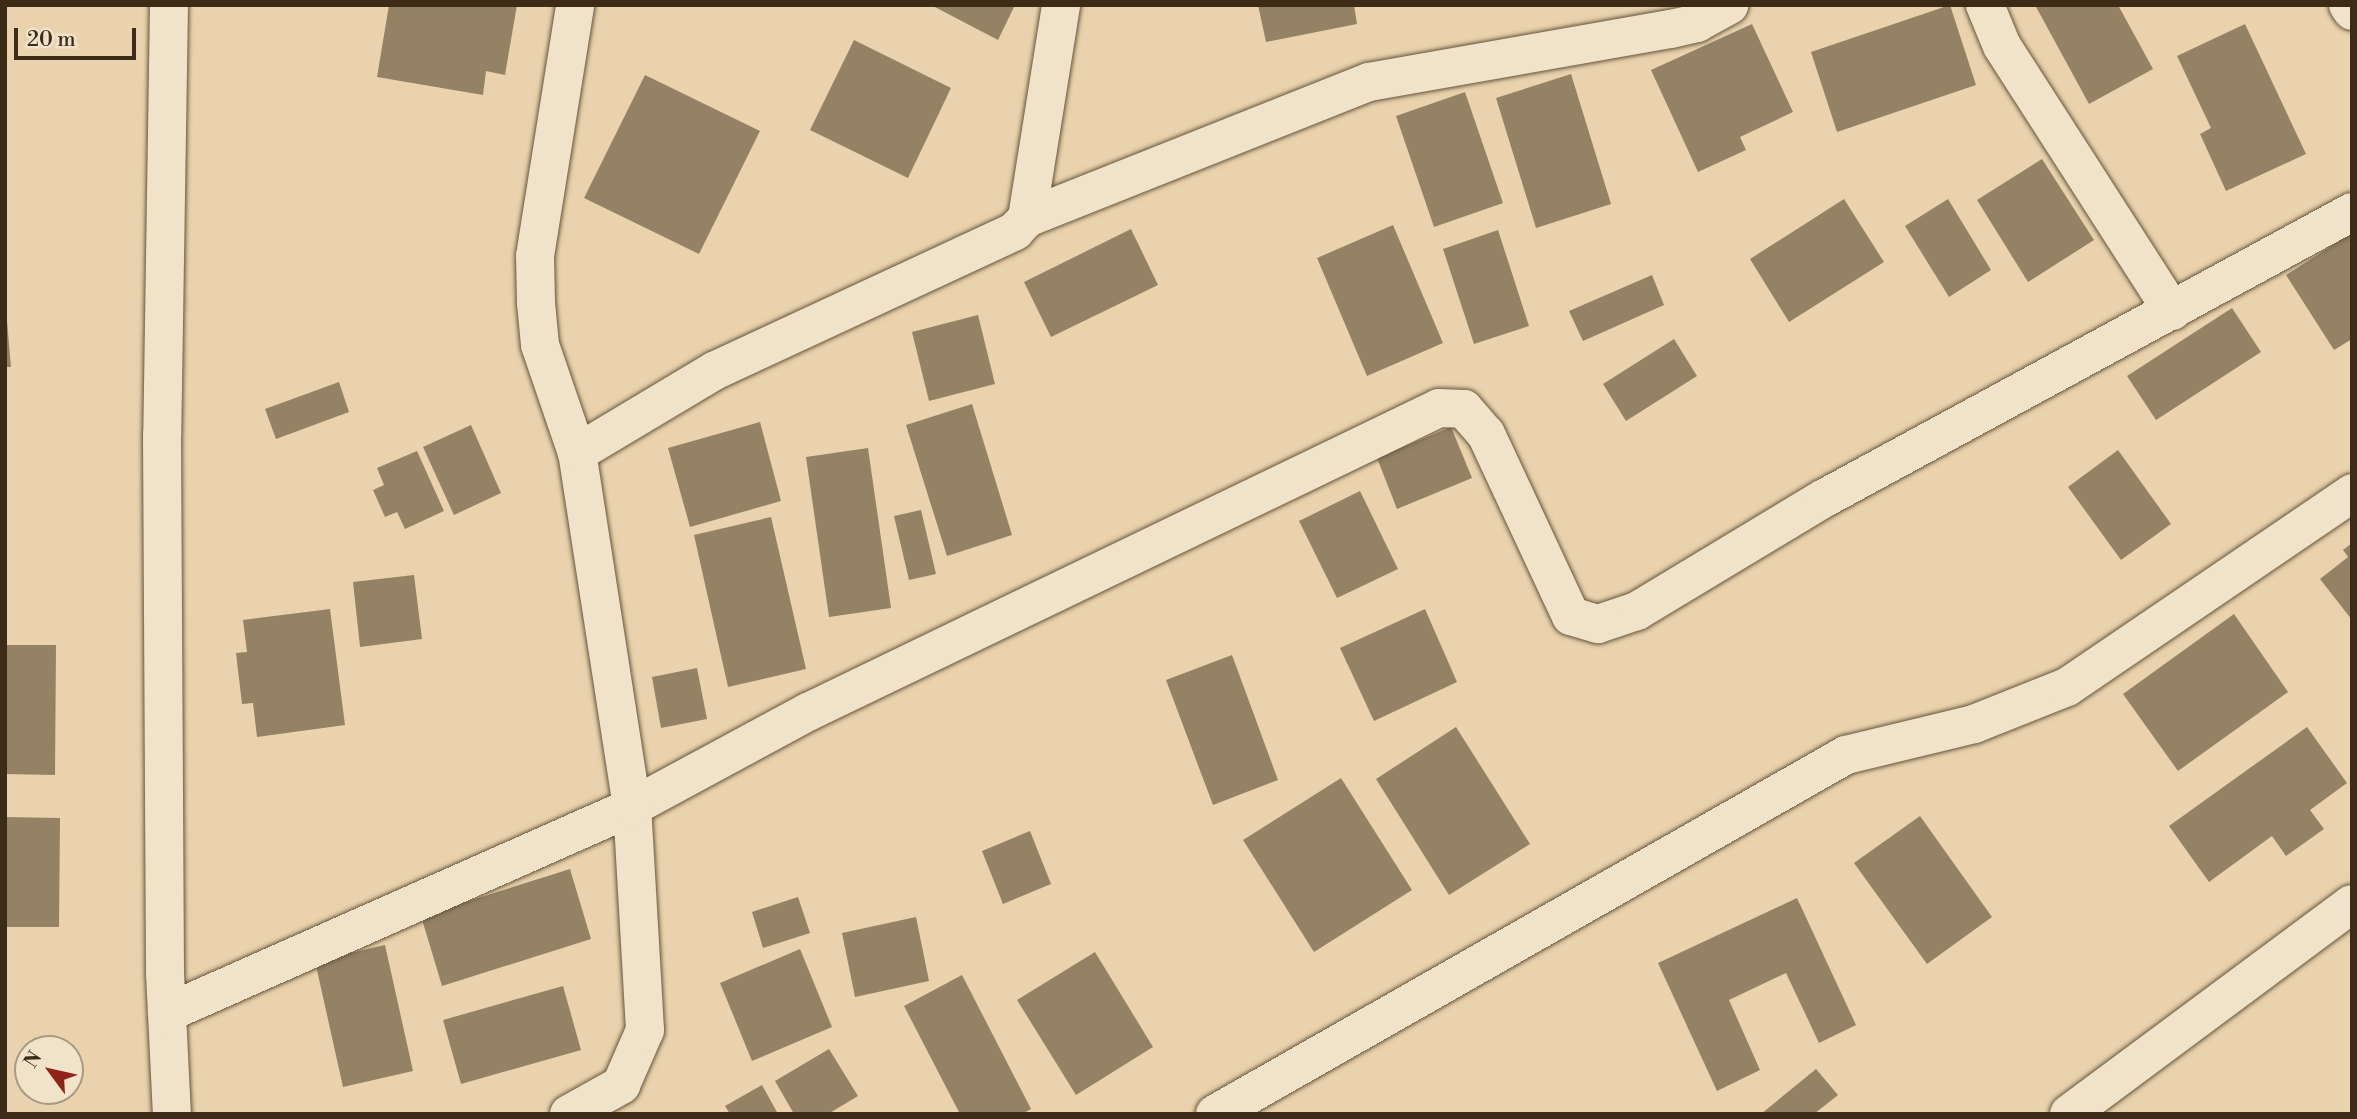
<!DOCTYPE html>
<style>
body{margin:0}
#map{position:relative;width:2357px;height:1119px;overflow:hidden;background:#e9d2ad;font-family:"Libre Bodoni",serif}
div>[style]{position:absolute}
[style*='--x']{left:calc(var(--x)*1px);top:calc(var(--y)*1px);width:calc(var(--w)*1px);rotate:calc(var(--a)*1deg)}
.building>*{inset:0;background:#958265}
.roads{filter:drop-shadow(0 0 2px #66553c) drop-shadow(0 0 2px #66553c)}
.minor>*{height:38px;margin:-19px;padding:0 19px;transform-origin:19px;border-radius:19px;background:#f1e2ca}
span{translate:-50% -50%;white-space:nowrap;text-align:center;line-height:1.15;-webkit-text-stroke:5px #f1e2ca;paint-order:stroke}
.frame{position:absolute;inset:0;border:7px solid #3b2b17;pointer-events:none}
.north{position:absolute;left:14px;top:1035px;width:70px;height:70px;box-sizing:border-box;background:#f1e2ca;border:2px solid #a89982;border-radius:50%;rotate:303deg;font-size:19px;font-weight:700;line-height:28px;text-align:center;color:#3b2b17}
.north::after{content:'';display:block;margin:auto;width:24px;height:32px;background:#8f2418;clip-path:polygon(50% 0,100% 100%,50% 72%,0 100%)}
.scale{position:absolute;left:14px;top:28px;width:122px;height:32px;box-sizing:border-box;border:4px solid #3b2b17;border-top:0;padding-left:9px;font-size:21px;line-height:24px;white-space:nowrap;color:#3b2b17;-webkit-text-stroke:5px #f1e2ca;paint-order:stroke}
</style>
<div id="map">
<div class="building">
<i style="clip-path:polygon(389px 5px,517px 5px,505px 75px,486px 71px,483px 95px,377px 77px)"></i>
<i style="clip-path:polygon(931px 5px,1015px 5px,998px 40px)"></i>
<i style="clip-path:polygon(1258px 5px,1354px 5px,1357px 24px,1266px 42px)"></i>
<i style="clip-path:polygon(1950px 5px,1976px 85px,1837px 132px,1811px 52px)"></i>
<i style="clip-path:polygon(2035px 5px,2118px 5px,2153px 69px,2089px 104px)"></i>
<i style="clip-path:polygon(1752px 24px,1793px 112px,1740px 137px,1746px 150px,1698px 172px,1651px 70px)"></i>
<i style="clip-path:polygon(2245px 24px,2306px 154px,2226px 191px,2200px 134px,2211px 128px,2177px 56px)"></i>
<i style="clip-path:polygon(854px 40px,951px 88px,908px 178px,810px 130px)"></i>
<i style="clip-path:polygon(1571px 74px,1611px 204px,1536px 228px,1496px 98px)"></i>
<i style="clip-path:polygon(645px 75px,760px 131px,699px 254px,584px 198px)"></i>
<i style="clip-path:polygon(1465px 92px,1503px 203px,1434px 227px,1396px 116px)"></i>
<i style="clip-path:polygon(2042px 159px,2094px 240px,2028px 282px,1977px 200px)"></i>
<i style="clip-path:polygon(1844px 199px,1884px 262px,1789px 322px,1750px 259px)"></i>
<i style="clip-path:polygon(1948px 199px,1991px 270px,1949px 297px,1905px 226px)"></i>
<i style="clip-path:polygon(1393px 225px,1443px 343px,1367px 376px,1317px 258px)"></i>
<i style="clip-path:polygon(1131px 229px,1158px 285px,1051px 337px,1024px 282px)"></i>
<i style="clip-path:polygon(1498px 230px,1529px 326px,1474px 344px,1443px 249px)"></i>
<i style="clip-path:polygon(2352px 233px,2352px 339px,2334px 350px,2286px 275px)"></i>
<i style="clip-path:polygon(1652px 275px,1664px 305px,1583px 341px,1569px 311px)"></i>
<i style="clip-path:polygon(5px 298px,11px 367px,5px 367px)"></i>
<i style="clip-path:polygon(2232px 308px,2261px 352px,2156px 420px,2127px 376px)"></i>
<i style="clip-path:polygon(978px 315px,995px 384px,929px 401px,912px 332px)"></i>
<i style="clip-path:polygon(1674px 339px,1697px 376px,1626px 421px,1603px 384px)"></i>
<i style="clip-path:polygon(339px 382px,349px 412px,276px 439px,265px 409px)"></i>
<i style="clip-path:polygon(972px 404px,1012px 535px,947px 556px,906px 425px)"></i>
<i style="clip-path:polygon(760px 422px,781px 501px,690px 527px,668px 448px)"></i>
<i style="clip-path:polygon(471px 425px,501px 493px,454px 515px,423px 447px)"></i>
<i style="clip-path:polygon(1451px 427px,1472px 478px,1397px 509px,1377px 458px)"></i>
<i style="clip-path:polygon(868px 448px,891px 608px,829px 617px,806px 457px)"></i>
<i style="clip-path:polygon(2118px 450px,2171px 524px,2121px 560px,2068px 487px)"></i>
<i style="clip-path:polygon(417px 451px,444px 511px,405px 529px,397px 512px,385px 517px,373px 490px,384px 485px,377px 468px)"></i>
<i style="clip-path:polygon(1360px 491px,1398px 569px,1337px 598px,1299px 521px)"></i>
<i style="clip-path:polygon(921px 510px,936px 574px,909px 580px,894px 516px)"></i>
<i style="clip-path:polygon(771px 517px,806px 669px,728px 687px,694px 535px)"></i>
<i style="clip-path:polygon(2352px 543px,2352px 620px,2320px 579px,2348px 557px,2343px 550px)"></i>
<i style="clip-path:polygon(414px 575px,422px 639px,360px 647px,353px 582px)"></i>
<i style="clip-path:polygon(330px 609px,345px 725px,257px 737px,253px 703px,242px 704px,236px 653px,247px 652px,243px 620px)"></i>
<i style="clip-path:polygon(1425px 609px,1457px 682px,1374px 721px,1340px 648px)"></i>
<i style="clip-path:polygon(2234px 614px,2288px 692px,2178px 771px,2123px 694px)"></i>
<i style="clip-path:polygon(5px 645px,56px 645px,55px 775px,5px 774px)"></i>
<i style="clip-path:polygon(1232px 655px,1278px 780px,1213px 805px,1166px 680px)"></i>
<i style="clip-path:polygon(697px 668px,707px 719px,661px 728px,652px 677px)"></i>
<i style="clip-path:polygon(1456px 727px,1530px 844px,1449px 895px,1376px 779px)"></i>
<i style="clip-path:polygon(2307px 727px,2347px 783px,2310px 810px,2324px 829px,2286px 856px,2272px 836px,2209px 882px,2169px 826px)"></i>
<i style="clip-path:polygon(1341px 778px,1412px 890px,1314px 952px,1243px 840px)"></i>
<i style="clip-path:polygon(1920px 816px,1992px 917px,1927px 964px,1854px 863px)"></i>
<i style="clip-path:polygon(5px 817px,60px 818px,59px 927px,5px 927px)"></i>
<i style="clip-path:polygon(1030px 831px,1051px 884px,1003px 904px,982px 851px)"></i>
<i style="clip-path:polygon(570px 869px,591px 939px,442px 986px,421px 916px)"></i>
<i style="clip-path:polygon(798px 897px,810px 933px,763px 948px,752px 912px)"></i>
<i style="clip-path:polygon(1797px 898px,1856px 1025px,1819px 1043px,1786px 973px,1729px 1000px,1760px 1070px,1717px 1091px,1658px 963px)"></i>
<i style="clip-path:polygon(916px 917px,929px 981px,855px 997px,842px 933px)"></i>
<i style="clip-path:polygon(385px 945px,413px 1071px,343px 1087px,315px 961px)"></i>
<i style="clip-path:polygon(800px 949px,832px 1027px,752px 1061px,720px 983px)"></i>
<i style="clip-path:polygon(1095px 952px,1153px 1047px,1076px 1095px,1017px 1000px)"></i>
<i style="clip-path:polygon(962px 975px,1031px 1109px,1022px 1114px,960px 1114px,904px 1006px)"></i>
<i style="clip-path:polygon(563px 986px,581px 1050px,461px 1084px,443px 1020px)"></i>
<i style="clip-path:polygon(829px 1049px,858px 1096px,828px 1114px,794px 1114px,775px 1081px)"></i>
<i style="clip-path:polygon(1816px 1069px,1838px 1095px,1814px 1114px,1761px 1114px)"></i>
<i style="clip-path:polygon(762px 1085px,778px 1114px,730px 1114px,725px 1106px)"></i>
</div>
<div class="roads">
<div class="minor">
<i style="--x:169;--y:5;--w:430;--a:90.9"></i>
<i style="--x:162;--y:435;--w:538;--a:89.68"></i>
<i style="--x:165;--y:973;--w:141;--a:87.2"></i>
<i style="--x:1985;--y:5;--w:44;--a:67.5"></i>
<i style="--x:2002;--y:46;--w:315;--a:57.3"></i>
<i style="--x:2348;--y:5;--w:7;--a:56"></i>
<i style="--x:1027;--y:218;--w:216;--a:-80.9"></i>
<i style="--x:577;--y:453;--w:160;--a:-30.9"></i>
<i style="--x:714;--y:371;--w:332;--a:-24.9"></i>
<i style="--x:1015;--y:231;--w:18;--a:-47"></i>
<i style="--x:1027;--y:218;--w:368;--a:-21.7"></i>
<i style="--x:1369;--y:82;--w:307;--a:-10"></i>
<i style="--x:1671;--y:29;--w:27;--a:-13"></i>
<i style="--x:1697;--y:23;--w:37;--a:-29"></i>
<i style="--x:167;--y:1013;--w:509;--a:-23.89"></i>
<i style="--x:632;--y:807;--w:200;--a:-28.4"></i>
<i style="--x:808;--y:712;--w:700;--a:-25.72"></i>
<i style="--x:1439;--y:408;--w:25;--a:2"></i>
<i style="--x:1464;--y:409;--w:33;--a:49"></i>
<i style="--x:1486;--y:434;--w:201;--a:65"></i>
<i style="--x:1571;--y:616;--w:28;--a:17"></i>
<i style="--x:1598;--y:624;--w:41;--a:-18.4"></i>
<i style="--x:1637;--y:611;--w:215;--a:-31.1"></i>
<i style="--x:1821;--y:500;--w:604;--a:-28.47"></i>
<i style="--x:569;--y:1114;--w:60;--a:-29.1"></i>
<i style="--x:621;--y:1085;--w:60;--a:-66.4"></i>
<i style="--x:645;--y:1030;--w:223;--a:-93.3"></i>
<i style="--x:632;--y:807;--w:358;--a:-98.8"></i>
<i style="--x:577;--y:453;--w:114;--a:-108.9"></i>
<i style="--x:540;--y:345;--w:42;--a:-95.4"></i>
<i style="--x:536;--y:303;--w:47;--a:-91.2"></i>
<i style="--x:535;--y:256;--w:254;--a:-80.9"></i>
<i style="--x:1215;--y:1114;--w:726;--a:-29.64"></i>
<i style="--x:1846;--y:755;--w:132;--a:-13.6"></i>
<i style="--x:1974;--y:724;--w:100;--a:-21.7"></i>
<i style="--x:2067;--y:687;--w:345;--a:-34.2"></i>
<i style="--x:2069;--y:1114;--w:352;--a:-36.6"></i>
</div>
</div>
<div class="frame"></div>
<div class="north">N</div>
<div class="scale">20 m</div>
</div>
